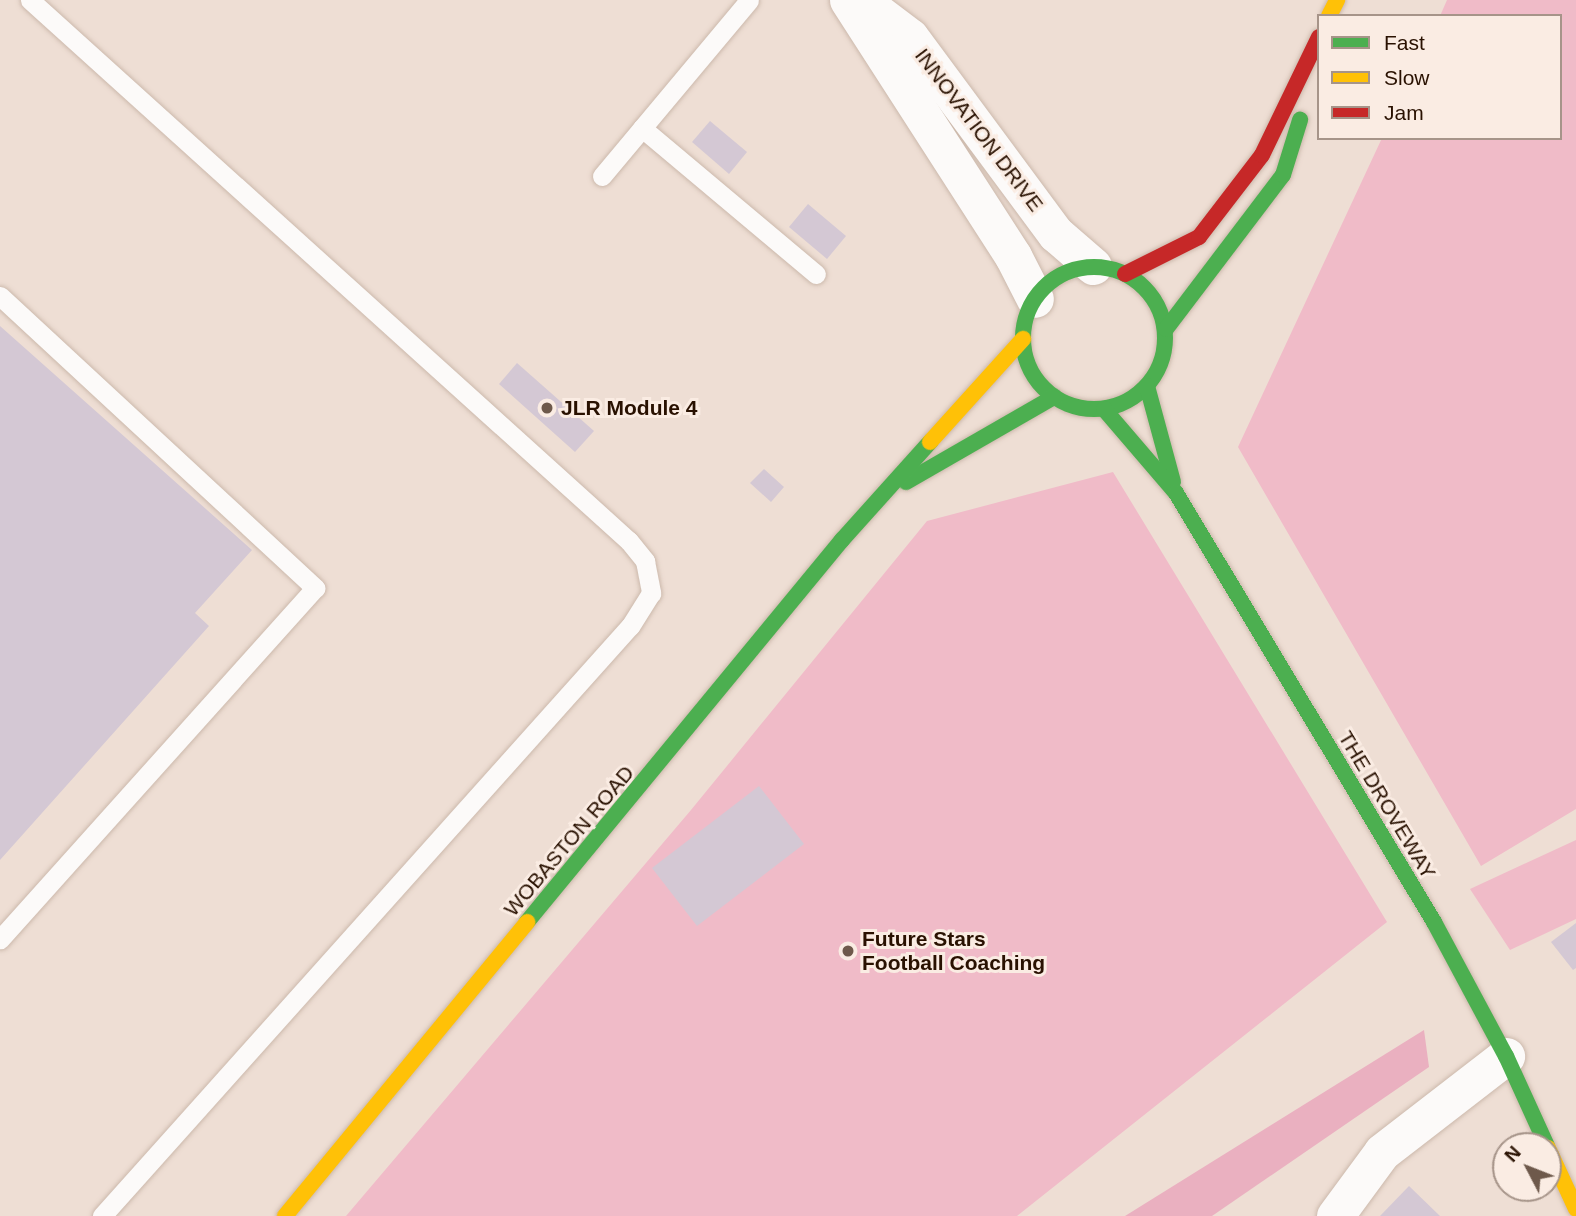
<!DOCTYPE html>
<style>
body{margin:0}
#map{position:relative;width:1576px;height:1216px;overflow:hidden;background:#eeded4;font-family:Arial,sans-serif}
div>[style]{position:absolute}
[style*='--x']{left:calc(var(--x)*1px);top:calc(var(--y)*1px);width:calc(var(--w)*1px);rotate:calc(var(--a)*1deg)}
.green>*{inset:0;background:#f0bbc8}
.forest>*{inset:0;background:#eab0c0}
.building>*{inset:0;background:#d4c8d4}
.roads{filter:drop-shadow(0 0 2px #ccb9ac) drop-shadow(0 0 2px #ccb9ac)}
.lane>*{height:19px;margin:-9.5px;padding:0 9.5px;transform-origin:9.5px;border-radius:9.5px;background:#fcfaf9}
.street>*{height:37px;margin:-18.5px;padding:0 18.5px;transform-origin:18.5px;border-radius:18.5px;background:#fcfaf9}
.fast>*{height:16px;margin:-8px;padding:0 8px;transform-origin:8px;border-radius:8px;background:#4caf50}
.fast>.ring{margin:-8px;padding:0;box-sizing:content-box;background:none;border:16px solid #4caf50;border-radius:50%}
.slow>*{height:16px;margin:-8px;padding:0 8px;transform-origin:8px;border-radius:8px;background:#ffc107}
.jam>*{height:16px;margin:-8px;padding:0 8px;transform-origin:8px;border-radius:8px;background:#c62828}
.dots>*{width:19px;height:19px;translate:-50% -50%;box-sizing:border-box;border:4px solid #faece3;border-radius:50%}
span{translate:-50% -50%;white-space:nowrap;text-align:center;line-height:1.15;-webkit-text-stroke:6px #faece3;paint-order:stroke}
.street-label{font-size:21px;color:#291101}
.poi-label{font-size:21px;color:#291101;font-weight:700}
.left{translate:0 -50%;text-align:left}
.legend{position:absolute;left:1317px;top:14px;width:245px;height:126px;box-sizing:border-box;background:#faece3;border:2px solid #a69489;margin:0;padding:9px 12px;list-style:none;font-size:21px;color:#291101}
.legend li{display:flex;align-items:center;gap:14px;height:35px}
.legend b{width:35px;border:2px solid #a69489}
.north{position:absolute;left:1492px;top:1132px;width:70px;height:70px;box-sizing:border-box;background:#faece3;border:2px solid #a69489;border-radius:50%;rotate:312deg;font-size:19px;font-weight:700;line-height:28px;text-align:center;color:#291101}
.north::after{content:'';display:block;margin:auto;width:24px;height:32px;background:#6e594b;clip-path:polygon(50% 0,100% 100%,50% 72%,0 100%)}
</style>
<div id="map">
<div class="green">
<i style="clip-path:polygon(1447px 0,1576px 0,1576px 809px,1481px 866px,1238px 447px,1382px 138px,1560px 138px,1560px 16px,1440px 16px)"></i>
<i style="clip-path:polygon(1113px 472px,1387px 922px,1017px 1216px,346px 1216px,691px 810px,927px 521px)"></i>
<i style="clip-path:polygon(1576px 840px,1576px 919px,1510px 950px,1470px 889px)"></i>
</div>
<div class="forest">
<i style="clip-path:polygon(1424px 1030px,1429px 1067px,1212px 1216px,1125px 1216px)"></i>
</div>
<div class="building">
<i style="clip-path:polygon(710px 121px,747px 152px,729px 174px,692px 142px)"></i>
<i style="clip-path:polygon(808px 204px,846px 236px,827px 259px,789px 227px)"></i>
<i style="clip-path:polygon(0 326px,252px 550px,195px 613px,209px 626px,0 860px)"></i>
<i style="clip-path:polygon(517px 363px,594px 431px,575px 452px,499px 384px)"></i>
<i style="clip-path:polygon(764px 469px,784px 487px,771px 502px,750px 483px)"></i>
<i style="clip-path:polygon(759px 786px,804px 844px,697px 926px,652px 868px)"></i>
<i style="clip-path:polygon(1576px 923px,1576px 968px,1573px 970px,1551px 942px)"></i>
<i style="clip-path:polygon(1409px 1186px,1440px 1216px,1380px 1216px)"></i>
</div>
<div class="roads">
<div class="lane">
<i style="--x:30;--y:0;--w:807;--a:42.09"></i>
<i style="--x:629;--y:541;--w:26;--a:51"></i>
<i style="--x:645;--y:561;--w:33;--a:79"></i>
<i style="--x:651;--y:593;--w:39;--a:122"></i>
<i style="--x:630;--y:626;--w:792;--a:131.83"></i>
<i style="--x:642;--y:128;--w:227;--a:40"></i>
<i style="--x:602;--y:176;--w:229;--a:-50.1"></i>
<i style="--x:0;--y:296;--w:430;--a:42.8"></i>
<i style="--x:315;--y:588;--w:472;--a:131.9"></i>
</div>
<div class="street">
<i style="--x:848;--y:0;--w:305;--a:57.2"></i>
<i style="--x:1013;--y:256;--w:48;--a:62.9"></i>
<i style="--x:861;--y:0;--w:61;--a:37.1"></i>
<i style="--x:910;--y:37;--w:245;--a:53.5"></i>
<i style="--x:1056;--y:234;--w:49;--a:40.9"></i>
<i style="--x:1335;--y:1216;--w:79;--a:-53.7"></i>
<i style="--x:1382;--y:1152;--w:157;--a:-37.7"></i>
</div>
<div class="fast">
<i class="ring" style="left:1023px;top:267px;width:126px;height:126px"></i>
<i style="--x:1166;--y:329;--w:193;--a:-52.8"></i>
<i style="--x:1283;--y:175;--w:58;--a:-72.8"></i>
<i style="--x:1147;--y:386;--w:99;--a:74.8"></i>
<i style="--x:1104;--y:409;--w:111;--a:49.4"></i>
<i style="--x:1176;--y:493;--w:501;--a:58.98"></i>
<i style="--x:1434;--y:922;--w:152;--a:61.8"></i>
<i style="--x:1506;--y:1056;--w:99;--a:65.5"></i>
<i style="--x:906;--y:482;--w:171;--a:-29.9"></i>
<i style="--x:527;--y:922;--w:495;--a:-50.5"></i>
<i style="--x:842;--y:540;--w:132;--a:-48.1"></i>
</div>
<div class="slow">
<i style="--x:1329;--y:16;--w:18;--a:-63"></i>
<i style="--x:930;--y:442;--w:139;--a:-47.9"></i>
<i style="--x:1548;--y:1148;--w:67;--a:65.3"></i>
<i style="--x:285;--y:1216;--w:381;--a:-50.5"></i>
</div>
<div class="jam">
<i style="--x:1125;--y:274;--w:83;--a:-26.6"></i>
<i style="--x:1199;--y:237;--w:103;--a:-52.5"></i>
<i style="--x:1262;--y:155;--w:131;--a:-64.2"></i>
</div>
</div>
<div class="dots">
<i style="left:547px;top:408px;background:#6e594b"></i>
<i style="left:848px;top:951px;background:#6e594b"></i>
</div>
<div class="street-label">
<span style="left:979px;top:130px;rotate:53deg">INNOVATION DRIVE</span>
<span style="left:1387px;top:805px;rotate:59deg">THE DROVEWAY</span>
<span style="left:569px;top:841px;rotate:-50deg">WOBASTON ROAD</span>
</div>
<div class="poi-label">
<span class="left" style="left:561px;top:408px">JLR Module 4</span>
<span class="left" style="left:862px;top:951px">Future Stars<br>Football Coaching</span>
</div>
<ul class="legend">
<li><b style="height:9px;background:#4caf50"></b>Fast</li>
<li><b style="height:9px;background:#ffc107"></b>Slow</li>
<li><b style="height:9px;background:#c62828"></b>Jam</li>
</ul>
<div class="north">N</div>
</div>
